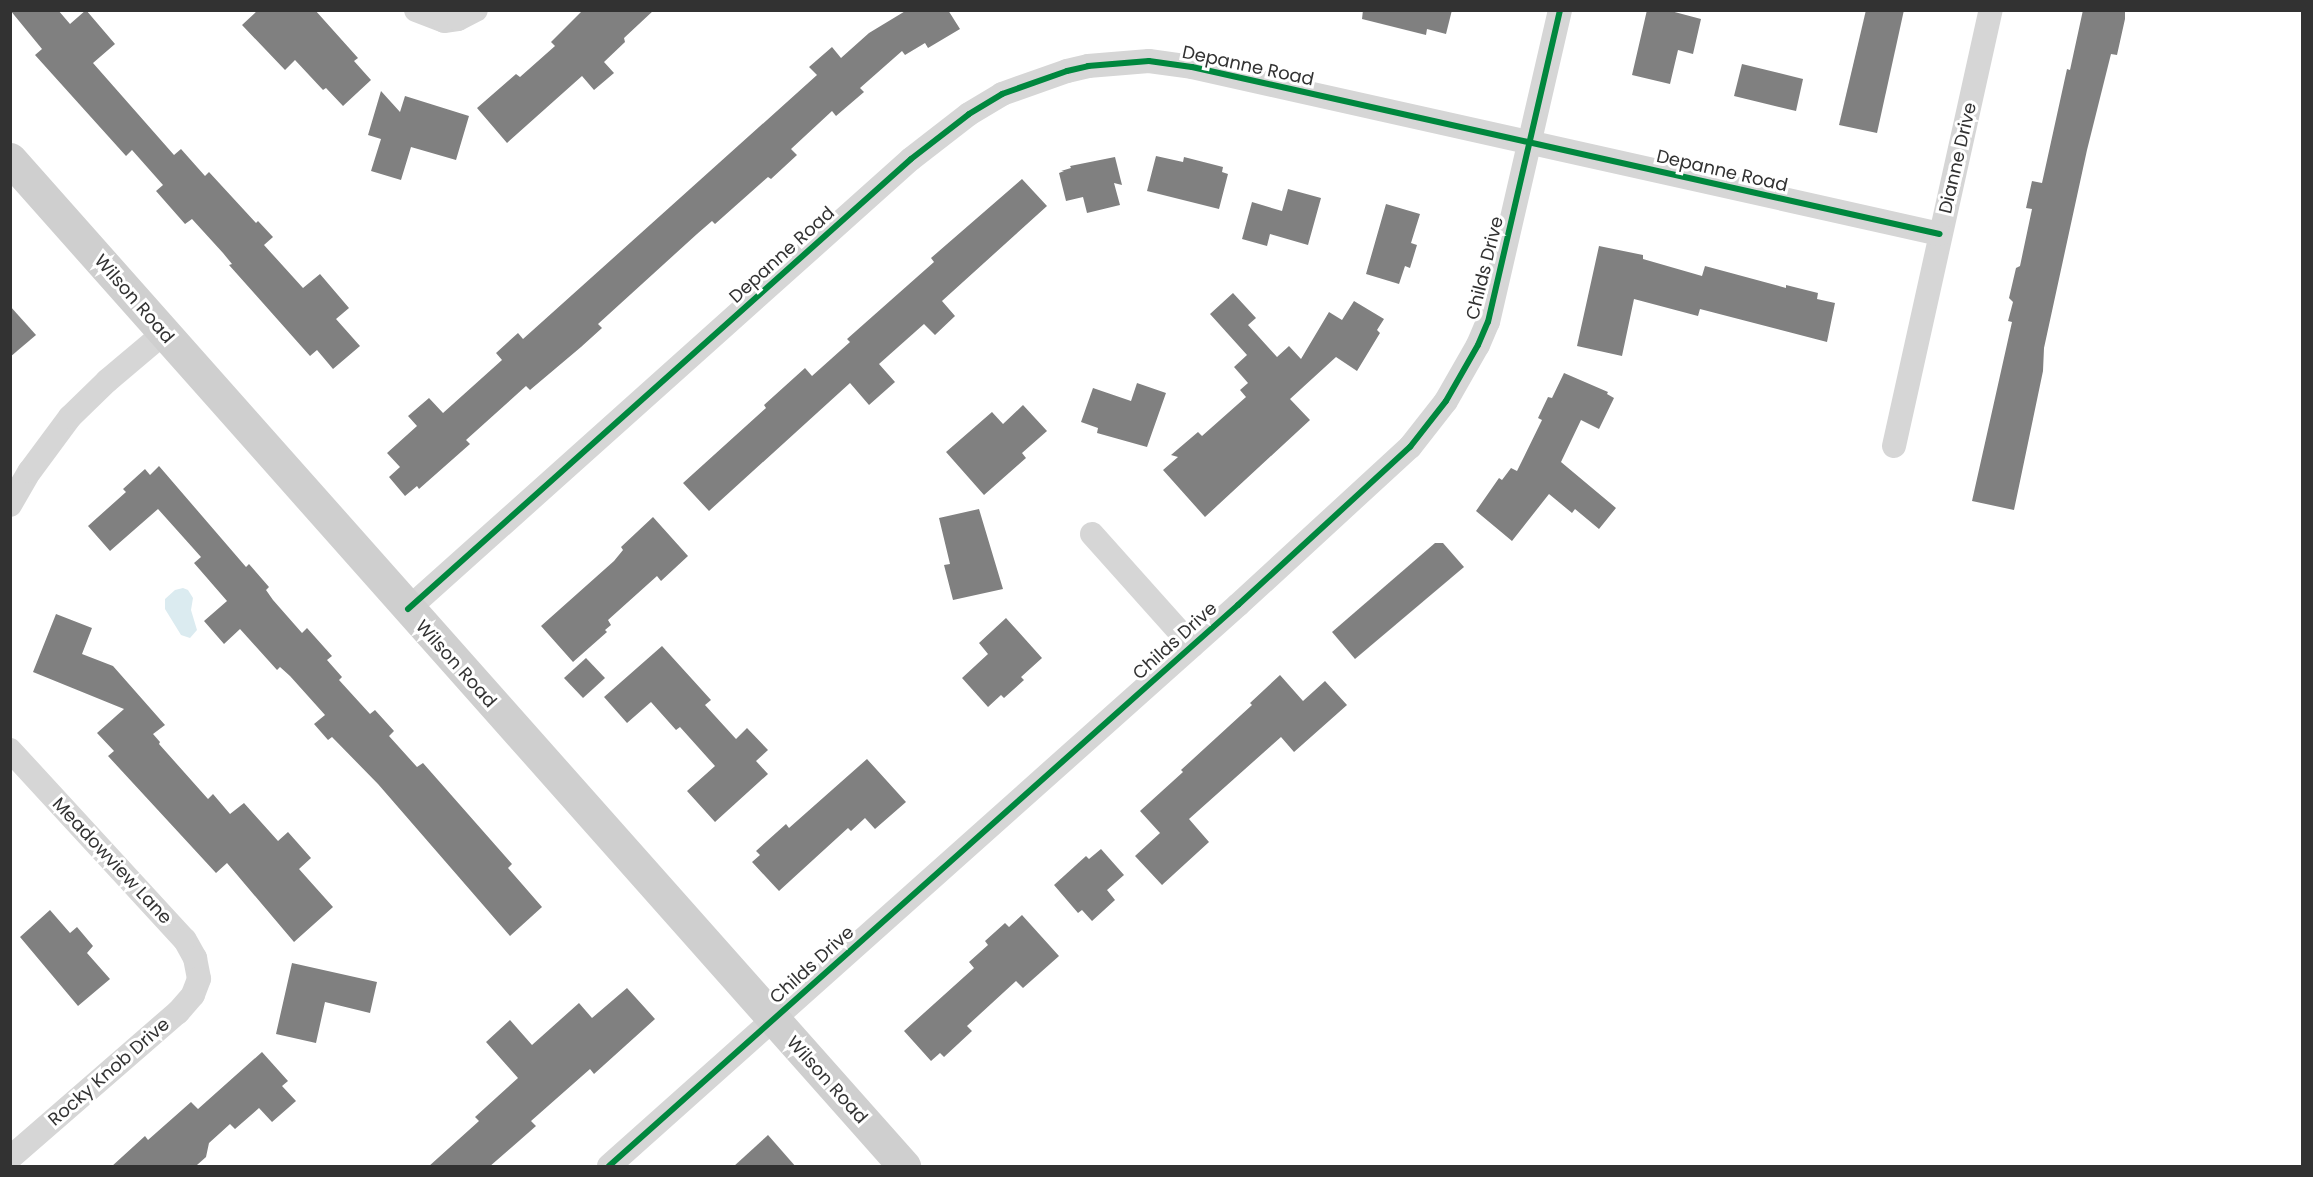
<!DOCTYPE html>
<style>
body{margin:0}
#map{position:relative;width:2313px;height:1177px;overflow:hidden;background:#fff;font-family:Poppins,sans-serif}
div>[style]{position:absolute}
[style*='--x']{left:calc(var(--x)*1px);top:calc(var(--y)*1px);width:calc(var(--w)*1px);rotate:calc(var(--a)*1deg)}
.water>*{inset:0;background:#dbebf0}
.building>*{inset:0;background:#808080}
.street>*{height:24px;margin:-12px;padding:0 12px;transform-origin:12px;border-radius:12px;background:#d6d6d6}
.secondary>*{height:33px;margin:-16.5px;padding:0 16.5px;transform-origin:16.5px;border-radius:16.5px;background:#cfcfcf}
.cycleway>*{height:6px;margin:-3px;padding:0 3px;transform-origin:3px;border-radius:3px;background:#00873e}
span{translate:-50% -50%;white-space:nowrap;text-align:center;line-height:1.15;-webkit-text-stroke:6px #fff;paint-order:stroke}
.street-label{font-size:18px;color:#323232}
.frame{position:absolute;inset:0;border:12px solid #323232;pointer-events:none}
</style>
<div id="map">
<div class="water">
<i style="clip-path:polygon(183px 588px,188px 590px,193px 598px,191px 610px,197px 630px,190px 638px,181px 635px,165px 609px,165px 599px,175px 590px)"></i>
</div>
<div class="building">
<i style="clip-path:polygon(10px 10px,58px 10px,70px 24px,86px 10px,115px 44px,93px 63px,174px 155px,181px 149px,205px 176px,209px 172px,256px 223px,258px 221px,273px 237px,264px 245px,303px 288px,320px 274px,349px 308px,336px 319px,360px 346px,333px 369px,317px 350px,310px 356px,229px 265px,232px 264px,223px 253px,192px 219px,185px 224px,156px 191px,163px 185px,132px 150px,126px 156px,35px 55px,42px 49px)"></i>
<i style="clip-path:polygon(258px 10px,315px 10px,358px 58px,354px 61px,371px 80px,343px 106px,326px 88px,323px 90px,295px 60px,285px 70px,242px 25px)"></i>
<i style="clip-path:polygon(583px 10px,654px 10px,624px 38px,625px 42px,604px 62px,614px 73px,594px 90px,582px 76px,507px 143px,477px 108px,516px 74px,520px 77px,555px 46px,551px 42px)"></i>
<i style="clip-path:polygon(907px 10px,948px 10px,960px 29px,928px 48px,925px 43px,905px 55px,902px 51px,860px 88px,864px 92px,836px 116px,832px 111px,791px 149px,797px 155px,771px 179px,768px 177px,715px 224px,712px 221px,697px 234px,598px 324px,602px 328px,581px 347px,530px 390px,526px 386px,466px 440px,470px 444px,419px 489px,417px 486px,405px 496px,389px 477px,400px 467px,387px 453px,417px 426px,408px 416px,429px 398px,443px 413px,502px 360px,496px 353px,518px 333px,523px 339px,817px 75px,809px 67px,832px 47px,841px 58px,869px 33px)"></i>
<i style="clip-path:polygon(1363px 10px,1452px 10px,1446px 34px,1427px 29px,1426px 35px,1362px 19px)"></i>
<i style="clip-path:polygon(1647px 10px,1667px 10px,1701px 19px,1693px 54px,1678px 50px,1670px 84px,1632px 75px)"></i>
<i style="clip-path:polygon(1866px 10px,1904px 10px,1877px 133px,1839px 125px)"></i>
<i style="clip-path:polygon(2083px 10px,2125px 10px,2125px 19px,2117px 55px,2111px 54px,2087px 150px,2044px 348px,2043px 371px,2014px 510px,1972px 501px,2012px 322px,2008px 321px,2013px 302px,2009px 298px,2016px 268px,2020px 266px,2032px 209px,2026px 208px,2032px 181px,2042px 183px,2067px 69px,2070px 70px)"></i>
<i style="clip-path:polygon(1742px 64px,1803px 79px,1796px 111px,1734px 96px)"></i>
<i style="clip-path:polygon(381px 91px,400px 112px,405px 96px,469px 116px,456px 160px,411px 147px,401px 180px,371px 171px,381px 139px,368px 135px)"></i>
<i style="clip-path:polygon(1156px 156px,1183px 162px,1184px 157px,1223px 167px,1222px 172px,1228px 174px,1219px 209px,1147px 191px)"></i>
<i style="clip-path:polygon(1115px 157px,1122px 185px,1114px 183px,1120px 205px,1087px 213px,1083px 197px,1066px 201px,1059px 173px,1064px 171px,1061px 171px,1071px 168px,1070px 166px)"></i>
<i style="clip-path:polygon(1022px 179px,1047px 206px,942px 301px,955px 316px,935px 335px,924px 324px,879px 364px,895px 382px,869px 405px,850px 383px,709px 511px,683px 483px,766px 408px,764px 405px,805px 368px,812px 376px,850px 342px,847px 339px,934px 262px,931px 258px)"></i>
<i style="clip-path:polygon(1288px 189px,1321px 198px,1308px 245px,1270px 234px,1267px 246px,1242px 239px,1252px 202px,1282px 211px)"></i>
<i style="clip-path:polygon(1386px 204px,1420px 214px,1411px 243px,1417px 245px,1410px 268px,1405px 266px,1399px 284px,1366px 274px)"></i>
<i style="clip-path:polygon(1599px 246px,1643px 255px,1643px 259px,1702px 276px,1705px 266px,1786px 288px,1786px 285px,1818px 293px,1817px 299px,1835px 303px,1827px 342px,1700px 309px,1698px 316px,1634px 299px,1622px 356px,1577px 346px)"></i>
<i style="clip-path:polygon(1233px 293px,1256px 318px,1248px 325px,1277px 357px,1289px 346px,1301px 359px,1329px 312px,1342px 320px,1354px 301px,1384px 319px,1377px 330px,1380px 333px,1357px 371px,1336px 357px,1290px 399px,1310px 420px,1205px 517px,1163px 470px,1178px 457px,1171px 455px,1198px 432px,1202px 436px,1246px 397px,1240px 390px,1248px 383px,1234px 367px,1247px 355px,1210px 314px)"></i>
<i style="clip-path:polygon(10px 306px,36px 335px,10px 357px)"></i>
<i style="clip-path:polygon(1564px 373px,1608px 392px,1607px 394px,1614px 398px,1599px 429px,1581px 420px,1561px 462px,1616px 508px,1599px 529px,1575px 509px,1572px 513px,1549px 494px,1512px 541px,1476px 511px,1499px 478px,1502px 480px,1511px 468px,1517px 471px,1542px 420px,1538px 418px,1548px 397px,1552px 398px)"></i>
<i style="clip-path:polygon(1137px 383px,1166px 393px,1147px 447px,1097px 433px,1098px 428px,1081px 422px,1093px 388px,1131px 401px)"></i>
<i style="clip-path:polygon(1023px 405px,1047px 431px,1022px 453px,1026px 458px,984px 495px,946px 452px,992px 412px,1003px 424px)"></i>
<i style="clip-path:polygon(159px 466px,246px 567px,249px 564px,269px 587px,266px 590px,273px 600px,302px 633px,307px 628px,332px 656px,327px 660px,342px 677px,339px 680px,370px 714px,375px 710px,394px 731px,389px 736px,417px 767px,423px 763px,512px 864px,508px 868px,542px 907px,510px 936px,378px 784px,332px 737px,328px 740px,314px 724px,325px 715px,290px 676px,280px 667px,277px 670px,240px 629px,224px 644px,204px 621px,227px 601px,194px 563px,201px 557px,158px 509px,110px 551px,88px 526px,126px 492px,123px 489px,145px 469px,150px 475px)"></i>
<i style="clip-path:polygon(979px 509px,1003px 589px,953px 600px,944px 565px,950px 564px,939px 518px)"></i>
<i style="clip-path:polygon(653px 517px,688px 556px,661px 581px,657px 576px,608px 620px,611px 625px,605px 630px,607px 632px,573px 662px,541px 626px,614px 561px,623px 550px,621px 547px)"></i>
<i style="clip-path:polygon(1435px 543px,1443px 543px,1464px 567px,1355px 659px,1332px 632px)"></i>
<i style="clip-path:polygon(56px 614px,92px 628px,82px 654px,113px 666px,165px 725px,153px 734px,160px 742px,159px 744px,208px 799px,213px 794px,230px 814px,244px 803px,278px 841px,288px 832px,311px 858px,299px 869px,333px 907px,294px 942px,227px 863px,216px 873px,108px 756px,114px 751px,97px 733px,124px 709px,33px 672px)"></i>
<i style="clip-path:polygon(1006px 618px,1042px 658px,1021px 677px,1024px 680px,1004px 698px,1001px 695px,988px 707px,962px 678px,988px 654px,979px 643px)"></i>
<i style="clip-path:polygon(662px 646px,711px 700px,705px 705px,736px 739px,747px 728px,768px 750px,756px 761px,768px 774px,715px 822px,687px 791px,715px 766px,680px 727px,676px 730px,651px 702px,627px 723px,604px 697px)"></i>
<i style="clip-path:polygon(586px 658px,605px 678px,583px 698px,564px 678px)"></i>
<i style="clip-path:polygon(1280px 675px,1303px 701px,1325px 681px,1347px 705px,1294px 752px,1281px 737px,1189px 819px,1209px 842px,1162px 885px,1135px 856px,1160px 833px,1140px 811px,1183px 772px,1181px 770px,1252px 705px,1250px 703px)"></i>
<i style="clip-path:polygon(867px 759px,906px 802px,875px 829px,865px 818px,851px 831px,848px 828px,779px 891px,752px 862px,760px 855px,756px 851px,786px 824px,789px 828px)"></i>
<i style="clip-path:polygon(1101px 849px,1124px 875px,1107px 890px,1115px 900px,1092px 921px,1082px 910px,1078px 913px,1054px 885px,1086px 856px,1089px 859px)"></i>
<i style="clip-path:polygon(50px 910px,70px 933px,77px 927px,93px 946px,87px 953px,110px 979px,78px 1006px,20px 937px)"></i>
<i style="clip-path:polygon(1022px 915px,1059px 956px,1023px 988px,1016px 981px,967px 1026px,972px 1031px,944px 1057px,940px 1053px,931px 1061px,904px 1031px,974px 968px,969px 962px,988px 945px,985px 941px,1005px 923px,1009px 927px)"></i>
<i style="clip-path:polygon(292px 963px,377px 982px,370px 1013px,325px 1002px,316px 1043px,276px 1034px)"></i>
<i style="clip-path:polygon(627px 988px,655px 1019px,594px 1074px,590px 1069px,531px 1121px,536px 1126px,489px 1167px,428px 1167px,479px 1121px,475px 1117px,518px 1078px,486px 1042px,510px 1020px,532px 1045px,579px 1003px,592px 1018px)"></i>
<i style="clip-path:polygon(262px 1052px,288px 1081px,282px 1086px,296px 1101px,272px 1122px,259px 1108px,235px 1129px,230px 1124px,209px 1143px,206px 1157px,197px 1165px,111px 1167px,145px 1136px,148px 1140px,191px 1102px,198px 1109px)"></i>
<i style="clip-path:polygon(768px 1135px,796px 1167px,733px 1167px)"></i>
</div>
<div class="street">
<i style="--x:416;--y:10;--w:30;--a:21"></i>
<i style="--x:444;--y:21;--w:14;--a:-8"></i>
<i style="--x:458;--y:19;--w:20;--a:-27"></i>
<i style="--x:1894;--y:446;--w:447;--a:-77.5"></i>
<i style="--x:10;--y:505;--w:39;--a:-60"></i>
<i style="--x:30;--y:471;--w:67;--a:-53.5"></i>
<i style="--x:70;--y:417;--w:52;--a:-44.2"></i>
<i style="--x:107;--y:381;--w:75;--a:-40.1"></i>
<i style="--x:1092;--y:534;--w:150;--a:48.2"></i>
<i style="--x:408;--y:609;--w:675;--a:-41.82"></i>
<i style="--x:911;--y:159;--w:73;--a:-37.8"></i>
<i style="--x:969;--y:114;--w:39;--a:-31"></i>
<i style="--x:1002;--y:94;--w:69;--a:-19.5"></i>
<i style="--x:1067;--y:71;--w:22;--a:-13"></i>
<i style="--x:1088;--y:66;--w:61;--a:-4.7"></i>
<i style="--x:1149;--y:61;--w:43;--a:7.9"></i>
<i style="--x:1192;--y:67;--w:766;--a:12.59"></i>
<i style="--x:10;--y:750;--w:258;--a:47.4"></i>
<i style="--x:185;--y:940;--w:21;--a:61"></i>
<i style="--x:195;--y:958;--w:21;--a:79"></i>
<i style="--x:199;--y:979;--w:17;--a:111"></i>
<i style="--x:193;--y:995;--w:23;--a:131"></i>
<i style="--x:178;--y:1012;--w:223;--a:139"></i>
<i style="--x:609;--y:1166;--w:843;--a:-41.73"></i>
<i style="--x:1238;--y:605;--w:234;--a:-42.6"></i>
<i style="--x:1410;--y:447;--w:58;--a:-52"></i>
<i style="--x:1446;--y:401;--w:64;--a:-60.3"></i>
<i style="--x:1478;--y:345;--w:25;--a:-67"></i>
<i style="--x:1488;--y:322;--w:320;--a:-77"></i>
</div>
<div class="secondary">
<i style="--x:10;--y:159;--w:1347;--a:48.4"></i>
</div>
<div class="cycleway">
<i style="--x:408;--y:609;--w:675;--a:-41.82"></i>
<i style="--x:911;--y:159;--w:73;--a:-37.8"></i>
<i style="--x:969;--y:114;--w:39;--a:-31"></i>
<i style="--x:1002;--y:94;--w:69;--a:-19.5"></i>
<i style="--x:1067;--y:71;--w:22;--a:-13"></i>
<i style="--x:1088;--y:66;--w:61;--a:-4.7"></i>
<i style="--x:1149;--y:61;--w:43;--a:7.9"></i>
<i style="--x:1192;--y:67;--w:766;--a:12.59"></i>
<i style="--x:609;--y:1166;--w:843;--a:-41.73"></i>
<i style="--x:1238;--y:605;--w:234;--a:-42.6"></i>
<i style="--x:1410;--y:447;--w:58;--a:-52"></i>
<i style="--x:1446;--y:401;--w:64;--a:-60.3"></i>
<i style="--x:1478;--y:345;--w:25;--a:-67"></i>
<i style="--x:1488;--y:322;--w:320;--a:-77"></i>
</div>
<div class="street-label">
<span style="left:1248px;top:66px;rotate:12deg">Depanne Road</span>
<span style="left:1958px;top:158px;rotate:-77deg">Dianne Drive</span>
<span style="left:1722px;top:171px;rotate:13deg">Depanne Road</span>
<span style="left:782px;top:255px;rotate:-42deg">Depanne Road</span>
<span style="left:1485px;top:268px;rotate:-76deg">Childs Drive</span>
<span style="left:134px;top:299px;rotate:49deg">Wilson Road</span>
<span style="left:1175px;top:641px;rotate:-42deg">Childs Drive</span>
<span style="left:456px;top:664px;rotate:48deg">Wilson Road</span>
<span style="left:112px;top:861px;rotate:47deg">Meadowview Lane</span>
<span style="left:812px;top:965px;rotate:-42deg">Childs Drive</span>
<span style="left:109px;top:1072px;rotate:-41deg">Rocky Knob Drive</span>
<span style="left:827px;top:1080px;rotate:48deg">Wilson Road</span>
</div>
<div class="frame"></div>
</div>
